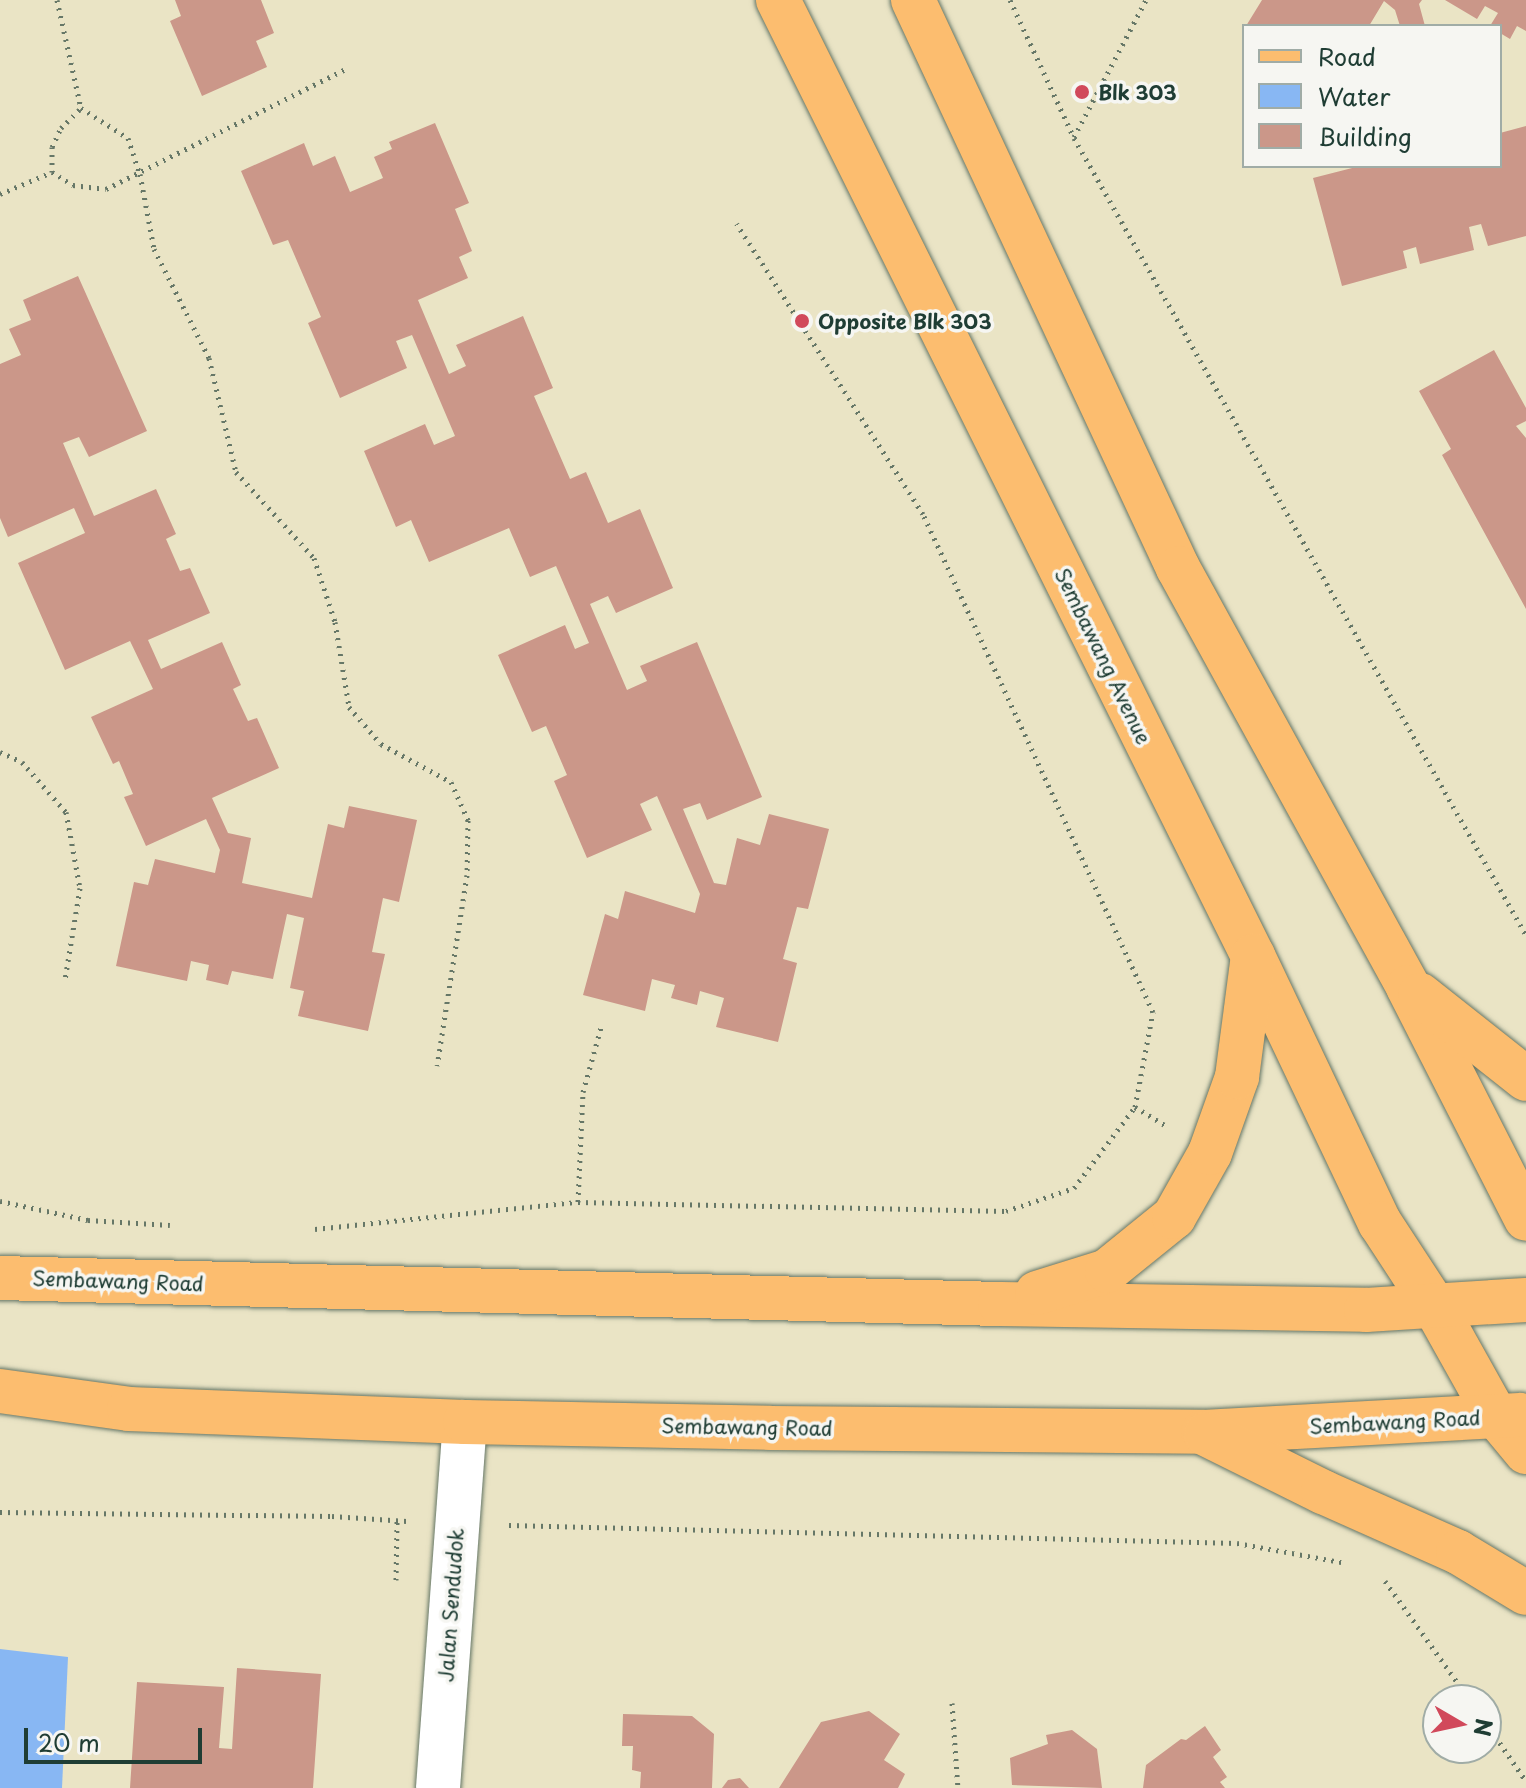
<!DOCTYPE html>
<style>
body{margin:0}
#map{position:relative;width:1526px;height:1788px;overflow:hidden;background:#eae4c5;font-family:"Playpen Sans",sans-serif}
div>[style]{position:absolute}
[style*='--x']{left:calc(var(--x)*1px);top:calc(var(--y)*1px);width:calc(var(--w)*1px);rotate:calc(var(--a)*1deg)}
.water>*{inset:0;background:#88b7f3}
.building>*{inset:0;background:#cb9789}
.path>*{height:5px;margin-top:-2.5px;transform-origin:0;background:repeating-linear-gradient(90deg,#667767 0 2px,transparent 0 8px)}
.roads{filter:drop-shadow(0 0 2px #667767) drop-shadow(0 0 2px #667767)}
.minor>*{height:44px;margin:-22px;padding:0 22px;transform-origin:22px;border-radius:22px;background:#fff}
.primary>*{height:44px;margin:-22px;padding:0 22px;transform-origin:22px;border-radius:22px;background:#fcbd6f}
.dots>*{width:22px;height:22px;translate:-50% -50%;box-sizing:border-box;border:4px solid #f6f6f2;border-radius:50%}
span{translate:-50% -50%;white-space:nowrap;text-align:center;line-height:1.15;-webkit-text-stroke:7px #f6f6f2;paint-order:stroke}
.poi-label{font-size:20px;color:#1f3d34;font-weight:700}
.left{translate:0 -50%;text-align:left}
.street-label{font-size:20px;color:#1f3d34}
.legend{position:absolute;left:1242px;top:24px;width:260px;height:144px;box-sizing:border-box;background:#f6f6f2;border:2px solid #a0aca6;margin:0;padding:10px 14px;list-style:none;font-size:24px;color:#1f3d34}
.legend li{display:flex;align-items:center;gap:16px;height:40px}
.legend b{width:40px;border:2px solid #a0aca6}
.north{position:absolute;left:1422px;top:1684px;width:80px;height:80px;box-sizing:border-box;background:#f6f6f2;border:2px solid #a0aca6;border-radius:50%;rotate:99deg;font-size:22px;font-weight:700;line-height:32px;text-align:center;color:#1f3d34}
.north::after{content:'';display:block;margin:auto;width:28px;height:36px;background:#d1495b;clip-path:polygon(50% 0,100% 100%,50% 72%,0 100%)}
.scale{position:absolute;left:24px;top:1728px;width:178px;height:36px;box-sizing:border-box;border:4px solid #1f3d34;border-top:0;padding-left:10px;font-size:24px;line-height:28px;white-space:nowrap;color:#1f3d34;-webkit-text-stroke:6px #f6f6f2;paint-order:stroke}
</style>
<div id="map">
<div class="water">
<i style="clip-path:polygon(0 1649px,68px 1657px,62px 1788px,0 1788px)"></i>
</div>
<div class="building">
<i style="clip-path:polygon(175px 0,261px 0,274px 33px,256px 41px,267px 67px,202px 96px,170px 21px,181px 16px)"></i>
<i style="clip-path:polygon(1262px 0,1422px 0,1419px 4px,1425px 26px,1400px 26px,1395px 10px,1384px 1px,1369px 26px,1246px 26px)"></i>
<i style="clip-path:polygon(1445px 0,1526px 0,1526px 31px,1517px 26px,1510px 39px,1500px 33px,1500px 26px,1490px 26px,1498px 13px,1485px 6px,1477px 19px)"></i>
<i style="clip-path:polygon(435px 123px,469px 203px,455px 209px,472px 251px,459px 257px,468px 278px,418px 300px,449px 374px,466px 366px,456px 345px,523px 316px,553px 388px,534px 396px,570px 479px,586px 472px,608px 523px,640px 509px,673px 588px,616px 613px,608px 596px,590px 604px,627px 690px,647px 681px,640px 666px,697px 642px,762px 797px,707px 820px,700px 803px,683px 809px,714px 883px,726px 885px,737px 838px,760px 845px,769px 814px,829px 829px,808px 909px,797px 907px,783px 959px,797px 963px,778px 1042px,716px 1027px,724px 998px,700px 991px,697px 1005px,671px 998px,675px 985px,652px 979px,645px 1011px,583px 995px,605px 914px,618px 919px,625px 891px,695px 913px,700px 894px,657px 796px,640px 804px,652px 830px,587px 858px,554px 781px,567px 775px,546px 726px,532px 732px,498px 655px,565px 625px,575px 649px,589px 643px,556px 566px,530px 577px,509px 528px,429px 562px,411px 520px,396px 527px,364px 451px,425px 424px,434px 445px,455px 436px,412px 335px,396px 341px,407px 368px,340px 398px,308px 323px,321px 317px,288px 240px,273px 245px,241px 171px,304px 143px,313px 166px,335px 156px,350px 192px,383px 178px,374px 157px,392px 149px,389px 142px)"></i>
<i style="clip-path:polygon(1526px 126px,1526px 236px,1488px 246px,1481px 224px,1469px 227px,1474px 250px,1420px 264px,1416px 247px,1403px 251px,1407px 268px,1342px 286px,1313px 178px,1360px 166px,1500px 166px,1500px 133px)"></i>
<i style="clip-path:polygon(78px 276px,147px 431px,89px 457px,79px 437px,63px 443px,94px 516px,156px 489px,176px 534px,166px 539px,180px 571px,190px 568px,210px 613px,148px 640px,161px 669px,222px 642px,241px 685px,233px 689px,248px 721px,257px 718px,279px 768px,212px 798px,228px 833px,251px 838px,242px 883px,312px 898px,328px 824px,344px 828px,349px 806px,417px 820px,399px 902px,383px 898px,372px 952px,385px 954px,368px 1031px,298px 1016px,304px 991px,290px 988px,304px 918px,287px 914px,273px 979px,232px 971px,228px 985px,206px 980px,209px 965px,191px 961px,187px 981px,116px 966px,134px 882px,148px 885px,155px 859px,215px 873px,220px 850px,206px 819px,146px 846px,124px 797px,133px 794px,119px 761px,113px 764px,91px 717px,153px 689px,130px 641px,65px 670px,18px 563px,85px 533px,74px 508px,8px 537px,0 518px,0 364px,21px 355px,9px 329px,31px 320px,23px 300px)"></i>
<i style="clip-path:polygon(1494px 350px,1526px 408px,1526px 421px,1516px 426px,1526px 438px,1526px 609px,1442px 455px,1451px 449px,1419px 391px)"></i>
<i style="clip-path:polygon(237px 1668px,321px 1674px,313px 1788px,130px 1788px,137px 1682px,224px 1687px,219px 1748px,232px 1749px)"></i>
<i style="clip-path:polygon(869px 1711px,900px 1734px,884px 1760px,905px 1774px,898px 1788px,779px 1788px,821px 1722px)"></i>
<i style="clip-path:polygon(623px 1714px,692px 1716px,714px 1734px,712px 1788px,640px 1788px,641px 1772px,632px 1770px,633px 1746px,622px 1746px)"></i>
<i style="clip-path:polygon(1205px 1726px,1221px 1750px,1213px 1757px,1227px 1777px,1220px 1782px,1225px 1788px,1143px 1788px,1146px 1765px,1181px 1739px,1186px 1740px)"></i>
<i style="clip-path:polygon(1072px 1730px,1097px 1749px,1102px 1788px,1012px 1785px,1010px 1758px,1048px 1744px,1046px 1735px)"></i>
<i style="clip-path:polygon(740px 1778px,749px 1788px,722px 1788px,728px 1780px)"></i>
</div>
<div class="path">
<i style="--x:57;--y:0;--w:111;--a:77.5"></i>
<i style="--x:81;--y:108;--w:56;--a:32.6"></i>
<i style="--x:128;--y:138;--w:38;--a:72"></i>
<i style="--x:140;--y:174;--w:76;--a:79.4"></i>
<i style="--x:154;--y:249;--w:122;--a:63.2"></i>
<i style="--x:209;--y:358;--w:117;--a:76.7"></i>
<i style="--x:236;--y:472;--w:116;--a:47.8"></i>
<i style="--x:314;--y:558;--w:67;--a:71.8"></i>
<i style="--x:335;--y:622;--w:86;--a:80.6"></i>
<i style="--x:349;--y:707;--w:49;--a:49.1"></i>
<i style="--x:381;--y:744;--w:80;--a:28.5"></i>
<i style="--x:451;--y:782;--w:42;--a:65.9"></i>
<i style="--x:468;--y:820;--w:55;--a:91"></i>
<i style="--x:467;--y:875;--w:193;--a:98.9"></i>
<i style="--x:1010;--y:0;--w:152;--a:65.1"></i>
<i style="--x:1074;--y:138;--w:916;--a:60.44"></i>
<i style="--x:1074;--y:137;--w:155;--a:-62.3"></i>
<i style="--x:52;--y:172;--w:25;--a:32"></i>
<i style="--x:73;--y:185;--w:33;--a:7"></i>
<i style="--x:106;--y:189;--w:268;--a:-26.6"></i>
<i style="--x:0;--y:194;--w:56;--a:-22.9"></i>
<i style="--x:52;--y:172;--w:25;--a:-90"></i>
<i style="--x:52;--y:147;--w:21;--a:-65"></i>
<i style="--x:61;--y:128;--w:28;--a:-45"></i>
<i style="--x:0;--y:752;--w:24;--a:24"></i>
<i style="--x:22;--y:762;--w:67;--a:48.7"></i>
<i style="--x:66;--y:812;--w:77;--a:79.6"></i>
<i style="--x:80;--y:888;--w:93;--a:99.3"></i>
<i style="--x:1135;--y:1107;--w:35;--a:31"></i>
<i style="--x:0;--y:1201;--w:90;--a:12.2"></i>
<i style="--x:88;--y:1220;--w:82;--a:3.5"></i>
<i style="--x:578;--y:1202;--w:110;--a:-87.4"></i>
<i style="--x:583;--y:1092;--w:71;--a:-74.4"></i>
<i style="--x:315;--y:1229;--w:264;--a:-5.9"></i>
<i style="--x:578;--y:1202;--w:428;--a:1.2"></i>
<i style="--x:1006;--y:1211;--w:72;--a:-18.7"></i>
<i style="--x:1074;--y:1188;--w:101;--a:-53"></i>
<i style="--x:1135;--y:1107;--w:97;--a:-79.3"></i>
<i style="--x:1153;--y:1012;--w:549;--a:-114.79"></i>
<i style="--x:923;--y:514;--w:345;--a:-122.7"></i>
<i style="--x:0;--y:1512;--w:332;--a:0.7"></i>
<i style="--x:332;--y:1516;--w:75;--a:3.8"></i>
<i style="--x:509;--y:1525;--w:728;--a:1.42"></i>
<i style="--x:1237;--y:1543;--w:106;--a:10.4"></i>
<i style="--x:396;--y:1580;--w:59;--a:-89"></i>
<i style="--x:1385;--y:1581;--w:146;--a:54.5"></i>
<i style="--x:952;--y:1703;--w:85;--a:86"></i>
<i style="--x:1486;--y:1723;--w:70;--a:55.4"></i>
</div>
<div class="roads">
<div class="minor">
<i style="--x:438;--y:1788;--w:367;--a:-85.8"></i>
</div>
<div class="primary">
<i style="--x:778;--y:0;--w:1068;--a:63.58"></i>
<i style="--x:1253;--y:956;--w:296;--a:64.6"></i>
<i style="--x:1380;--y:1223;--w:100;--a:56.8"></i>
<i style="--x:1435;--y:1307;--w:125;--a:60.8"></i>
<i style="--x:1496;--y:1416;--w:47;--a:50.2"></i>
<i style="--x:913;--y:0;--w:627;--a:64.99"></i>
<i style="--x:1178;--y:568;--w:478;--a:61.2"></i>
<i style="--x:1408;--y:987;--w:260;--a:63"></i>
<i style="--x:1420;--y:995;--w:135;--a:38.4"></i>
<i style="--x:0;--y:1278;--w:1000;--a:1.49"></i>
<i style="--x:1000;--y:1304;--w:366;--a:0.9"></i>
<i style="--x:1366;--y:1310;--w:160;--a:-3.6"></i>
<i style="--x:1037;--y:1293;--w:73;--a:-17.4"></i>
<i style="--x:1107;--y:1271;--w:86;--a:-38.9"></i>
<i style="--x:1174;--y:1217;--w:73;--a:-60.6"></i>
<i style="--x:1210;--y:1153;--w:81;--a:-70.4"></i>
<i style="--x:1237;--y:1077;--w:122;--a:-82.5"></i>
<i style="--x:0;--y:1391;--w:130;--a:7.9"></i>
<i style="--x:129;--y:1409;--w:336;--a:2.2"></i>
<i style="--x:465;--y:1422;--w:305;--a:1.1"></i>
<i style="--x:770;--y:1428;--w:433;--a:0.5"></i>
<i style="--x:1203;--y:1432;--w:317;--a:-3.1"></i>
<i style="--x:1206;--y:1434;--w:131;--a:26.4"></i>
<i style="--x:1323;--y:1492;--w:148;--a:24"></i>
<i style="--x:1458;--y:1552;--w:79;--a:31.1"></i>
</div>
</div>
<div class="dots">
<i style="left:1082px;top:92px;background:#d1495b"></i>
<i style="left:802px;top:321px;background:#d1495b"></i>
</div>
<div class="poi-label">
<span class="left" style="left:1098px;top:92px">Blk 303</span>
<span class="left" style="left:818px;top:321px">Opposite Blk 303</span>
</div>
<div class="street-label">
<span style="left:1103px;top:656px;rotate:64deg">Sembawang Avenue</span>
<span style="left:118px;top:1281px;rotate:2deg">Sembawang Road</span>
<span style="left:1395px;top:1422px;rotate:-3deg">Sembawang Road</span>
<span style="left:747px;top:1427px;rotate:1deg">Sembawang Road</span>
<span style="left:451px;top:1605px;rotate:-86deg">Jalan Sendudok</span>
</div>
<ul class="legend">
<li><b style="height:10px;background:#fcbd6f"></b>Road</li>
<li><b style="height:22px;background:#88b7f3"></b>Water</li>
<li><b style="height:22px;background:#cb9789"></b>Building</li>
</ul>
<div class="north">N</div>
<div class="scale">20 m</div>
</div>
